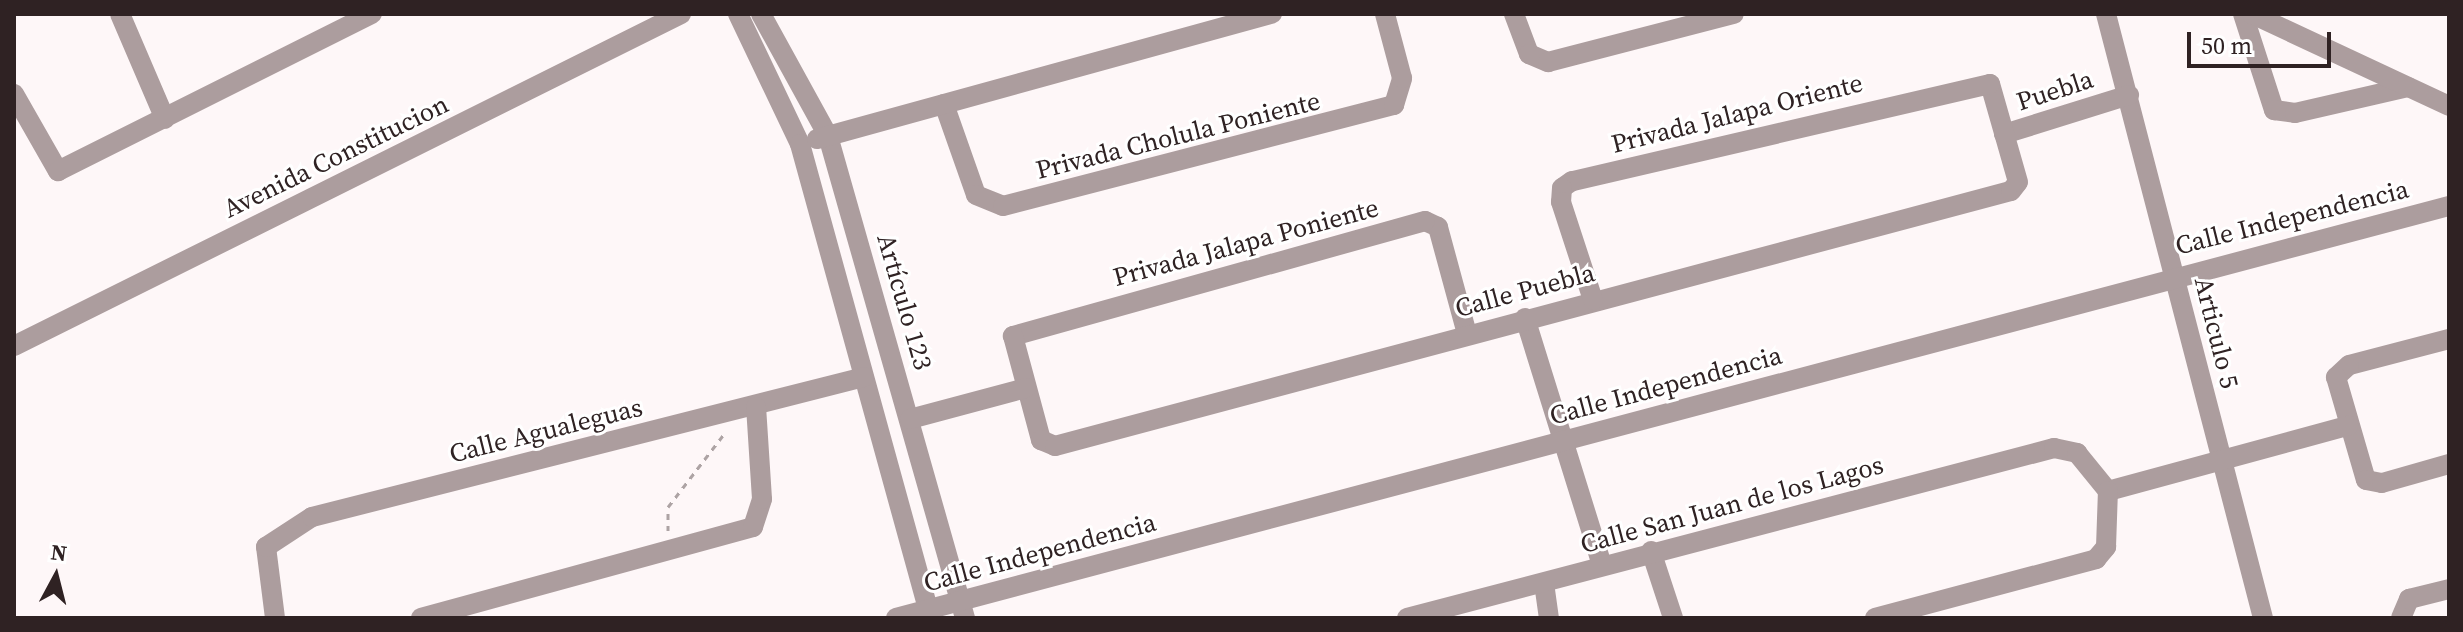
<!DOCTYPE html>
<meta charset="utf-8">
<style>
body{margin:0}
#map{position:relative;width:2463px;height:632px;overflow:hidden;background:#fef7f8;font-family:"Source Serif 4",serif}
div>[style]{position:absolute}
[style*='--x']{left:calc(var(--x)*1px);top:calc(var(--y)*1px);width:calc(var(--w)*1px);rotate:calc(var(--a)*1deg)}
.path>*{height:3px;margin-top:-1.5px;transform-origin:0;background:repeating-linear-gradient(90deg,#ada3a4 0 6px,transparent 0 12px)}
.minor>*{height:20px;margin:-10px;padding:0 10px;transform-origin:10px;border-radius:10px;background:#ac9d9e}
span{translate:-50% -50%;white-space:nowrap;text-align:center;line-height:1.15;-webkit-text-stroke:6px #fff;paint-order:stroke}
.street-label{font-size:26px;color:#2f2223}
.frame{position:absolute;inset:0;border:16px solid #2f2223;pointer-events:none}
.north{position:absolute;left:16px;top:536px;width:80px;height:80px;-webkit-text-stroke:6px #fff;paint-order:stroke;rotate:7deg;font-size:22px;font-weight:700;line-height:32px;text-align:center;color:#2f2223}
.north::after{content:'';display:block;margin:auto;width:28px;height:36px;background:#2f2223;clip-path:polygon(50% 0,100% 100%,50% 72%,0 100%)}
.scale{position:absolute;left:2187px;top:32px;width:144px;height:36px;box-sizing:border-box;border:4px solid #2f2223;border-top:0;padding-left:10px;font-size:24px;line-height:28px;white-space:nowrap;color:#2f2223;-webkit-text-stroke:6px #fff;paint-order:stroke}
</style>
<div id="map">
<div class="path">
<i style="--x:668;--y:531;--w:24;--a:-90"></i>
<i style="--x:668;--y:507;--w:92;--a:-52.5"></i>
</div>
<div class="minor">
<i style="--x:120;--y:14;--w:114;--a:66.8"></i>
<i style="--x:738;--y:14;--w:144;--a:64.5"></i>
<i style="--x:800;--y:144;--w:492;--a:74.6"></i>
<i style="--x:761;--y:14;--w:139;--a:61.2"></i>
<i style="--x:828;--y:136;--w:501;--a:74.13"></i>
<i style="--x:1514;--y:14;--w:43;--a:69.4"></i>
<i style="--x:1529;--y:54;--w:21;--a:23"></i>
<i style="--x:1548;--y:62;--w:192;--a:-14.5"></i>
<i style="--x:2106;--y:14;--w:624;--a:75.43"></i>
<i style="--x:2243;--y:14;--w:101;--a:72.1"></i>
<i style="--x:2274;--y:110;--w:21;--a:8"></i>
<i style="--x:2295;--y:113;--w:116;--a:-13"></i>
<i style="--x:2252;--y:14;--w:217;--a:25"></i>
<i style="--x:14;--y:94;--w:89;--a:60.3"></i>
<i style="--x:58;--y:171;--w:351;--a:-26.6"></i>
<i style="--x:944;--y:104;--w:96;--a:70.6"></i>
<i style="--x:976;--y:195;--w:29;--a:22"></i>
<i style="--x:1003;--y:206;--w:404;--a:-14.5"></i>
<i style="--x:1394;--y:105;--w:28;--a:-73"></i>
<i style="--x:1402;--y:78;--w:66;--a:-104.9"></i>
<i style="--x:2004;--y:134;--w:131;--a:-17.3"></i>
<i style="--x:817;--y:139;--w:472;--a:-15.4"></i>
<i style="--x:1525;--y:318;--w:259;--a:72.7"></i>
<i style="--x:1467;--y:334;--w:111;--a:-105.2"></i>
<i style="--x:1438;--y:227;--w:14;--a:-155"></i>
<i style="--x:1425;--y:221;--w:428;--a:164.4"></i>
<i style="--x:1013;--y:336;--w:108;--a:74.9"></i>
<i style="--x:1041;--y:440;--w:15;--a:23"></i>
<i style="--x:1055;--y:446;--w:989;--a:-14.94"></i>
<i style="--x:2011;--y:191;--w:11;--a:-52"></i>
<i style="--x:2018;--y:182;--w:102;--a:-105.9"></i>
<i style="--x:1990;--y:84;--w:429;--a:166.9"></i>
<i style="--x:1572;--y:181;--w:12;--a:145"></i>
<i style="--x:1562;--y:188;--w:14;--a:94"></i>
<i style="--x:1561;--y:202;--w:103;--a:71.9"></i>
<i style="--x:2449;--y:339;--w:103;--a:165.4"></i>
<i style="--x:2349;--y:365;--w:18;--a:137"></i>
<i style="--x:2336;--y:377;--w:107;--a:73.8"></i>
<i style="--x:2366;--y:480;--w:16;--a:11"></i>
<i style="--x:2382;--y:483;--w:70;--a:-15.8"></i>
<i style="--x:14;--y:346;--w:745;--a:-26.46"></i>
<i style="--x:910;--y:419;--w:120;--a:-15"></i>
<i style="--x:2108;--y:491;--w:249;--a:-15.2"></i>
<i style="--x:1651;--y:551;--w:71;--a:71.8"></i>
<i style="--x:1544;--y:583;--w:35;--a:82"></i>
<i style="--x:275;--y:618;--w:72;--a:-97.2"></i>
<i style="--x:266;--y:547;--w:55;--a:-33.1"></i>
<i style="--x:312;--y:517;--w:569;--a:-14.23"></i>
<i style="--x:421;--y:618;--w:344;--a:-15.3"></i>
<i style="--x:753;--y:527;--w:29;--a:-72"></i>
<i style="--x:762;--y:499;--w:92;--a:-93.7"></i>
<i style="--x:896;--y:618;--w:1607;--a:-14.86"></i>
<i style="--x:1407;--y:618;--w:669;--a:-14.72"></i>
<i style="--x:2054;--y:448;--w:24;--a:12"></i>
<i style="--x:2077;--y:453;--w:49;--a:50.8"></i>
<i style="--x:1875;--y:618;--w:229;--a:-14.9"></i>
<i style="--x:2096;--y:559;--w:16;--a:-50"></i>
<i style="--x:2106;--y:547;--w:56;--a:-88"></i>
<i style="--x:2401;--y:618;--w:21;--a:-67"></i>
<i style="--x:2409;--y:599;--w:41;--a:-14"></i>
</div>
<div class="street-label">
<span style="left:2055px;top:91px;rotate:-18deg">Puebla</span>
<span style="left:1737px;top:114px;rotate:-14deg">Privada Jalapa Oriente</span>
<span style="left:1178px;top:136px;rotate:-14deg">Privada Cholula Poniente</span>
<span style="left:336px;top:157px;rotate:-26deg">Avenida Constitucion</span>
<span style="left:2292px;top:218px;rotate:-14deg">Calle Independencia</span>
<span style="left:1246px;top:243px;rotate:-15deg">Privada Jalapa Poniente</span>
<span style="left:1525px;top:291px;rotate:-15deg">Calle Puebla</span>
<span style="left:904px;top:302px;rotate:74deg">Artículo 123</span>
<span style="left:2216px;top:333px;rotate:76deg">Articulo 5</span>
<span style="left:1666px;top:386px;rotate:-15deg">Calle Independencia</span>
<span style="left:546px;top:431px;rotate:-14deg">Calle Agualeguas</span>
<span style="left:1732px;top:505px;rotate:-15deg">Calle San Juan de los Lagos</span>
<span style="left:1040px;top:553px;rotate:-15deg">Calle Independencia</span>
</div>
<div class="frame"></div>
<div class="north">N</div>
<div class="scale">50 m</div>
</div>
